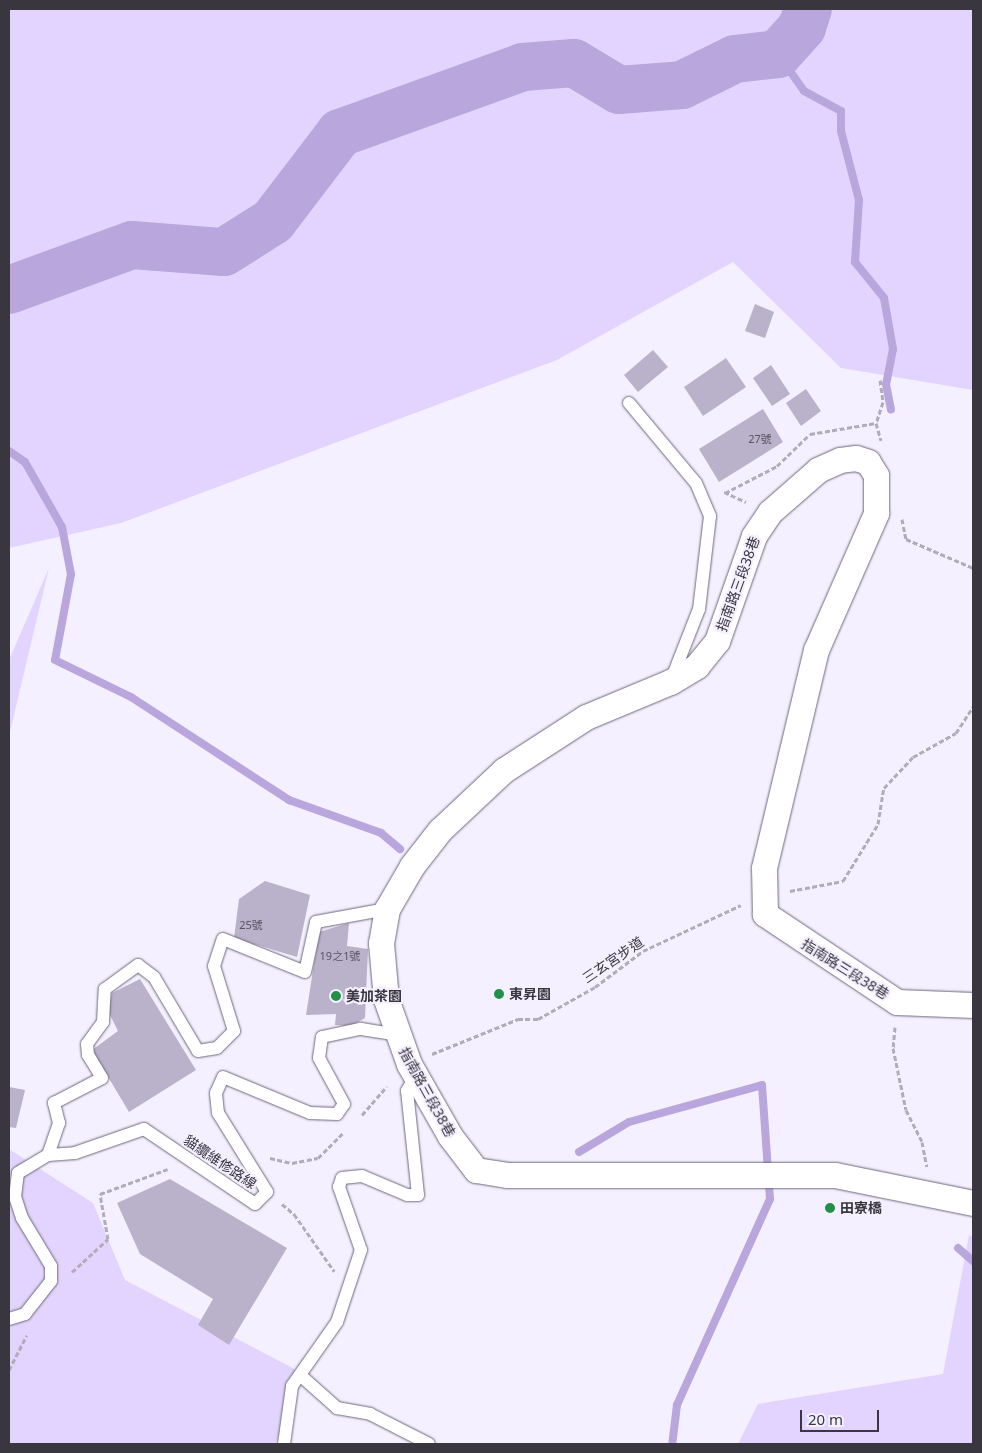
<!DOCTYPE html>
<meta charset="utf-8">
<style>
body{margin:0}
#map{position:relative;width:982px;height:1453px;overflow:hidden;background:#f4f0ff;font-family:"Noto Sans","Noto Sans TC",sans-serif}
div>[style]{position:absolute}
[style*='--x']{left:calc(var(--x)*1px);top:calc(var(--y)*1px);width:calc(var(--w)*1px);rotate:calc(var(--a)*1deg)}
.green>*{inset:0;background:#e2d4fe}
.stream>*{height:8px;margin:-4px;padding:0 4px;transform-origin:4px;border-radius:4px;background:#b8a6dc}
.river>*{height:48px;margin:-24px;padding:0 24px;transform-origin:24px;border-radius:24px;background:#b8a6dc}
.building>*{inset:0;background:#bab2ca}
.path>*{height:3px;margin-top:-1.5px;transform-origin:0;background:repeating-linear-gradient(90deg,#b0acb9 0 5px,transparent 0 7.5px)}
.roads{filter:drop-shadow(0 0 1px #6d667b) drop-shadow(0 0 1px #6d667b)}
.service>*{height:12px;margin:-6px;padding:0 6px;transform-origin:6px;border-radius:6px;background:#fff}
.minor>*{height:25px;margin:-12.5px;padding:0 12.5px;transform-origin:12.5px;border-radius:12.5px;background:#fff}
.dots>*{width:14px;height:14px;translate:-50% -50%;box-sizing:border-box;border:2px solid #f4f0ff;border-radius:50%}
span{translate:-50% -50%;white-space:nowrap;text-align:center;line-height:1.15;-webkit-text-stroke:4px #f4f0ff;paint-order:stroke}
.number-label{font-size:11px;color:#595562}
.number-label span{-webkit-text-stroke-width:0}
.street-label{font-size:14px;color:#393640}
.poi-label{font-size:14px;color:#393640;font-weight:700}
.left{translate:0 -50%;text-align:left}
.frame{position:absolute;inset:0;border:10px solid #393640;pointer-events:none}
.scale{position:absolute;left:800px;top:1410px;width:79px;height:22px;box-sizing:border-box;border:2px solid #393640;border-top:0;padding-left:6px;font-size:15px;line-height:18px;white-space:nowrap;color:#393640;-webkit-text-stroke:4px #f4f0ff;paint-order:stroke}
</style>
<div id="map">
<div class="green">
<i style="clip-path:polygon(9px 9px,973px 9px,973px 390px,841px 368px,733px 262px,557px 360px,121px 523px,9px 548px)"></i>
<i style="clip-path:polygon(49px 568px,9px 736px,9px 660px)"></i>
<i style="clip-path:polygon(9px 1149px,93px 1203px,125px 1280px,304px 1374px,275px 1444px,9px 1444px)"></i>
<i style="clip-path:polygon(969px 1235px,973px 1237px,973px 1444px,738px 1444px,758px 1404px,943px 1374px)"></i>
</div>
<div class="stream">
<i style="--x:778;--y:54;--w:45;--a:54.9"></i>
<i style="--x:804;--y:91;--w:42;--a:28.4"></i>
<i style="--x:841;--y:111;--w:20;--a:90"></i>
<i style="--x:841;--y:131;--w:71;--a:75.4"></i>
<i style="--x:859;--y:200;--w:62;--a:93.7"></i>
<i style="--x:855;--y:262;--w:46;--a:51.1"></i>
<i style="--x:884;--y:298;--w:52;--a:80"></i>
<i style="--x:893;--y:349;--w:36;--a:101"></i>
<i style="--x:886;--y:384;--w:26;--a:79"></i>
<i style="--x:9;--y:451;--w:19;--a:35"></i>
<i style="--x:25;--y:462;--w:75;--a:60.4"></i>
<i style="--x:62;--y:527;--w:48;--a:79.2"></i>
<i style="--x:71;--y:574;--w:87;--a:100.5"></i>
<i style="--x:55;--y:660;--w:85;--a:26"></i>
<i style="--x:131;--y:697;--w:189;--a:33.1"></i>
<i style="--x:289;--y:800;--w:98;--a:19.7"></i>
<i style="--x:381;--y:833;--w:25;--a:40"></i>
<i style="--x:579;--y:1152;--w:58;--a:-31"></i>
<i style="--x:629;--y:1122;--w:138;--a:-15.5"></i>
<i style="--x:762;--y:1085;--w:114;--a:86"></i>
<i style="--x:770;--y:1199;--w:226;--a:114.3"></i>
<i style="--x:677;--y:1405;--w:39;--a:97"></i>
<i style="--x:958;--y:1248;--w:20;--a:41"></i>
</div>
<div class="river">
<i style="--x:9;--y:290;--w:131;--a:-20.1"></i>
<i style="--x:132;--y:245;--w:92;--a:4.4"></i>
<i style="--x:224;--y:252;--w:58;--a:-32.3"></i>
<i style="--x:273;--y:221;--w:111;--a:-52.7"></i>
<i style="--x:340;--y:133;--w:195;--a:-19.8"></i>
<i style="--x:523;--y:67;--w:51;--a:-4.5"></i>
<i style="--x:574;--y:63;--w:52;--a:31"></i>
<i style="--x:619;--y:90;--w:63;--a:-4.5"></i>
<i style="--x:682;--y:85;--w:59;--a:-26.1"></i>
<i style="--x:735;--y:59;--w:43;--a:-6.6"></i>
<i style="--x:778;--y:54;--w:36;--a:-48"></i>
<i style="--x:802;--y:27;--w:19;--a:-72"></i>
</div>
<div class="building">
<i style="clip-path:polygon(755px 304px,774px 312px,765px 338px,745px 331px)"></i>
<i style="clip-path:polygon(653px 350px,668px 367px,638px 392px,624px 375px)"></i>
<i style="clip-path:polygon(726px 358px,746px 387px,703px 416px,684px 387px)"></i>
<i style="clip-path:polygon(771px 365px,790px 394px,772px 406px,753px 378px)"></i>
<i style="clip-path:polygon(806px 389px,821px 411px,801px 426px,786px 403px)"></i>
<i style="clip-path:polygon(763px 409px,783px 442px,719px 482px,699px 449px)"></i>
<i style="clip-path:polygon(265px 881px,310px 895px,297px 957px,234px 938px,239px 899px)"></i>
<i style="clip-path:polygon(349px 923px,347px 946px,368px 949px,365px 1018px,351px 1026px,335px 1025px,336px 1014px,306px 1015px,319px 932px)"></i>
<i style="clip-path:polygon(140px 979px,196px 1070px,129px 1112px,92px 1050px,118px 1031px,108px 1011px,112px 993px)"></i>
<i style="clip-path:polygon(9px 1087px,25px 1090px,16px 1128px,9px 1127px)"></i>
<i style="clip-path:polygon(170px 1179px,287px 1248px,229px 1345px,198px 1325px,213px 1299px,140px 1254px,117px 1203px)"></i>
</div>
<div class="path">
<i style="--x:880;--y:380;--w:22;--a:82"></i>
<i style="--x:883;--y:402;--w:22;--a:108"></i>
<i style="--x:876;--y:423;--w:18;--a:74"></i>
<i style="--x:724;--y:492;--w:24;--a:24"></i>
<i style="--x:725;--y:493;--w:59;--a:-27.4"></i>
<i style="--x:777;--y:466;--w:46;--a:-44.1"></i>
<i style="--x:810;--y:434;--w:67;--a:-9.5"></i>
<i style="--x:902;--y:519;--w:20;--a:79"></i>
<i style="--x:906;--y:539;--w:73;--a:23.4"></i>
<i style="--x:790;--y:891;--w:54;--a:-10.7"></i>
<i style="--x:843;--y:881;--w:67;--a:-58.4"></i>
<i style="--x:878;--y:824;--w:36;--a:-81"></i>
<i style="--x:884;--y:788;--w:42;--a:-46.9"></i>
<i style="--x:913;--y:757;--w:49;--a:-29.2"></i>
<i style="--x:956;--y:733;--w:31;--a:-57"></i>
<i style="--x:895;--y:1027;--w:21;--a:95"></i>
<i style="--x:893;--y:1048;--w:63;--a:78.2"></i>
<i style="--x:906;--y:1110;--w:36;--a:63"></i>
<i style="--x:922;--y:1142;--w:25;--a:79"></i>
<i style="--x:432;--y:1054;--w:93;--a:-22.1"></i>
<i style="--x:518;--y:1019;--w:20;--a:0"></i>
<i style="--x:538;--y:1019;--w:65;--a:-29.3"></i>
<i style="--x:595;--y:987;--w:60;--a:-36.9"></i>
<i style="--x:643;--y:951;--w:108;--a:-25.1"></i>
<i style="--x:362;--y:1115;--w:38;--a:-49"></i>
<i style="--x:270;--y:1158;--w:23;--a:13"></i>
<i style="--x:292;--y:1163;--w:26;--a:-11"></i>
<i style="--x:318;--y:1158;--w:35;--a:-45"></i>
<i style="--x:282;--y:1204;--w:16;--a:40"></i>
<i style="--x:294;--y:1214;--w:70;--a:54.9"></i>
<i style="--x:72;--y:1272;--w:49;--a:-42.5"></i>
<i style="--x:108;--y:1239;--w:46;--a:-100.1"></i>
<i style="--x:100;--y:1194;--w:72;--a:-20.2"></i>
<i style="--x:9;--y:1370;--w:39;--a:-63"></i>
</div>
<div class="roads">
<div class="service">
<i style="--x:629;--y:403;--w:104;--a:50.1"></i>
<i style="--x:696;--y:483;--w:36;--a:67"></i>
<i style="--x:710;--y:516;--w:94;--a:96.7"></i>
<i style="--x:699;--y:609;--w:74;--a:111.4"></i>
<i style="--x:48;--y:1155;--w:34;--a:-71"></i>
<i style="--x:59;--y:1123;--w:21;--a:-104"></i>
<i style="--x:54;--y:1103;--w:54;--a:-27.5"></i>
<i style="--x:102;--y:1078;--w:27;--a:-121"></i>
<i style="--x:88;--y:1055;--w:11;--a:-95"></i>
<i style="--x:87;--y:1044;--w:27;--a:-54"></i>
<i style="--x:103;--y:1022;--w:33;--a:-87"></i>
<i style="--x:105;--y:989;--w:41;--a:-36"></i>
<i style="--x:138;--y:965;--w:20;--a:37"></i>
<i style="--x:154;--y:977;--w:86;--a:59.3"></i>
<i style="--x:198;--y:1051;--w:19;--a:-9"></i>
<i style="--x:217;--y:1048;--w:24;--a:-45"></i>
<i style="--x:234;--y:1031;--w:68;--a:-107.1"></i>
<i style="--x:214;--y:966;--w:28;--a:-72"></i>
<i style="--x:223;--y:939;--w:88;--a:21.9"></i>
<i style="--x:305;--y:972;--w:51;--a:-77.6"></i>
<i style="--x:316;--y:922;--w:72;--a:-10.4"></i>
<i style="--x:9;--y:1319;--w:17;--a:-17"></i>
<i style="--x:25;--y:1314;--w:42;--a:-51.8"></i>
<i style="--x:51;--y:1281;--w:15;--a:-90"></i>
<i style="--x:51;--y:1266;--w:56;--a:-121.1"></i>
<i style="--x:22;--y:1218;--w:22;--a:-108"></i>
<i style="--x:15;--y:1197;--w:24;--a:-83"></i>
<i style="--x:18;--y:1173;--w:35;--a:-31"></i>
<i style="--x:48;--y:1155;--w:27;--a:-4"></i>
<i style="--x:75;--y:1153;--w:73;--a:-19.2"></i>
<i style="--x:144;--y:1129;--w:134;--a:34"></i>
<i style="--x:255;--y:1204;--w:17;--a:-45"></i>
<i style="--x:267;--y:1192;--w:93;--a:-121.8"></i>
<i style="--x:218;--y:1113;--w:20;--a:-96"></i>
<i style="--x:216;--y:1093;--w:17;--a:-66"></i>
<i style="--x:223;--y:1077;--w:94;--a:22.5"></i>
<i style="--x:310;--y:1113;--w:27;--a:2"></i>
<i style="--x:337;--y:1114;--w:12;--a:-55"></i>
<i style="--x:344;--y:1104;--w:52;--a:-118.5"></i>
<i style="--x:319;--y:1058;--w:21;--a:-82"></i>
<i style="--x:322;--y:1037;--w:40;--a:-12"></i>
<i style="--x:361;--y:1029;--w:36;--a:9"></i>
<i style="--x:300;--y:1375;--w:50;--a:41.7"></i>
<i style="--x:337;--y:1408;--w:34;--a:10"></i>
<i style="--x:370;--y:1414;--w:66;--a:27"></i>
<i style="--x:284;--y:1444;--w:59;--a:-82.1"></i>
<i style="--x:292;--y:1386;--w:78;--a:-54.9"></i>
<i style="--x:337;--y:1322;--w:76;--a:-71.6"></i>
<i style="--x:361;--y:1250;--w:67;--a:-109.2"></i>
<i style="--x:339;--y:1187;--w:9;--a:-72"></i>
<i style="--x:342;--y:1178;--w:20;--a:-6"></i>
<i style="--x:362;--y:1176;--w:49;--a:22.9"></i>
<i style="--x:407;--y:1195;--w:11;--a:0"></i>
<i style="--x:418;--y:1195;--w:105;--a:-96"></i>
<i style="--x:407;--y:1091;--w:17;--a:-62"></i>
</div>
<div class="minor">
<i style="--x:973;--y:1005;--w:76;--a:-177.7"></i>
<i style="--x:897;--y:1002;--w:159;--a:-146.3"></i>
<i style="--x:765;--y:914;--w:46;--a:-91.2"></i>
<i style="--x:764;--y:868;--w:224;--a:-76.6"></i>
<i style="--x:816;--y:650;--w:150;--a:-66.3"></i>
<i style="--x:876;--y:513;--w:38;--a:-90"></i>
<i style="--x:876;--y:475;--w:15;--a:-122"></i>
<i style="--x:868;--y:462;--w:13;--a:-162"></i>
<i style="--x:856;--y:458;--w:16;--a:173"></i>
<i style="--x:840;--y:460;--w:24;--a:156"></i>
<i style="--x:818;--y:470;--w:64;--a:138.8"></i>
<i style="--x:770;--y:512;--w:29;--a:124"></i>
<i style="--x:754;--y:536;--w:111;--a:109.4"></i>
<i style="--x:717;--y:641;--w:32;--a:129"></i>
<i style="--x:697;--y:666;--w:31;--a:149"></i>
<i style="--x:670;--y:682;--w:91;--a:157.4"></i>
<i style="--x:586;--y:717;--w:98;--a:147.1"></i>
<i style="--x:504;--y:770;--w:88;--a:136.8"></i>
<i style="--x:440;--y:830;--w:46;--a:127.9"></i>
<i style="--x:412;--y:866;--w:50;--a:120.2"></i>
<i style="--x:387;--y:909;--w:35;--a:100"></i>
<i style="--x:381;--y:943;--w:56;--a:84.9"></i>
<i style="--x:386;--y:999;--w:69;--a:70.5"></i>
<i style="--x:409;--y:1064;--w:83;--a:60.3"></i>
<i style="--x:450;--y:1136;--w:43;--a:52.6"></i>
<i style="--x:476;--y:1170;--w:31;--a:9"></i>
<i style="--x:507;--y:1175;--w:328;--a:0"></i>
<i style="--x:835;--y:1175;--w:141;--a:11.5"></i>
</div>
</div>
<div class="dots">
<i style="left:499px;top:994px;background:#229049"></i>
<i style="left:336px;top:996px;background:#229049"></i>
<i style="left:830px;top:1208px;background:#229049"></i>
</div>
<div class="number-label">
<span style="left:760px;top:439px">27號</span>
<span style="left:251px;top:925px">25號</span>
<span style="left:340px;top:956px">19之1號</span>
</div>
<div class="street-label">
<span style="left:738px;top:584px;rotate:-70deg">指南路三段38巷</span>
<span style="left:613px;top:960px;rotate:-34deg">三玄宮步道</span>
<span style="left:845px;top:969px;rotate:32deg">指南路三段38巷</span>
<span style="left:427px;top:1092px;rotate:61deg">指南路三段38巷</span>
<span style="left:220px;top:1162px;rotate:34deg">貓纜維修路線</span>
</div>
<div class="poi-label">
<span class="left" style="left:509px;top:994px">東昇園</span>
<span class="left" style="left:346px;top:996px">美加茶園</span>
<span class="left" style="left:840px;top:1208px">田寮橋</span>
</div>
<div class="frame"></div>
<div class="scale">20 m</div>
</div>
